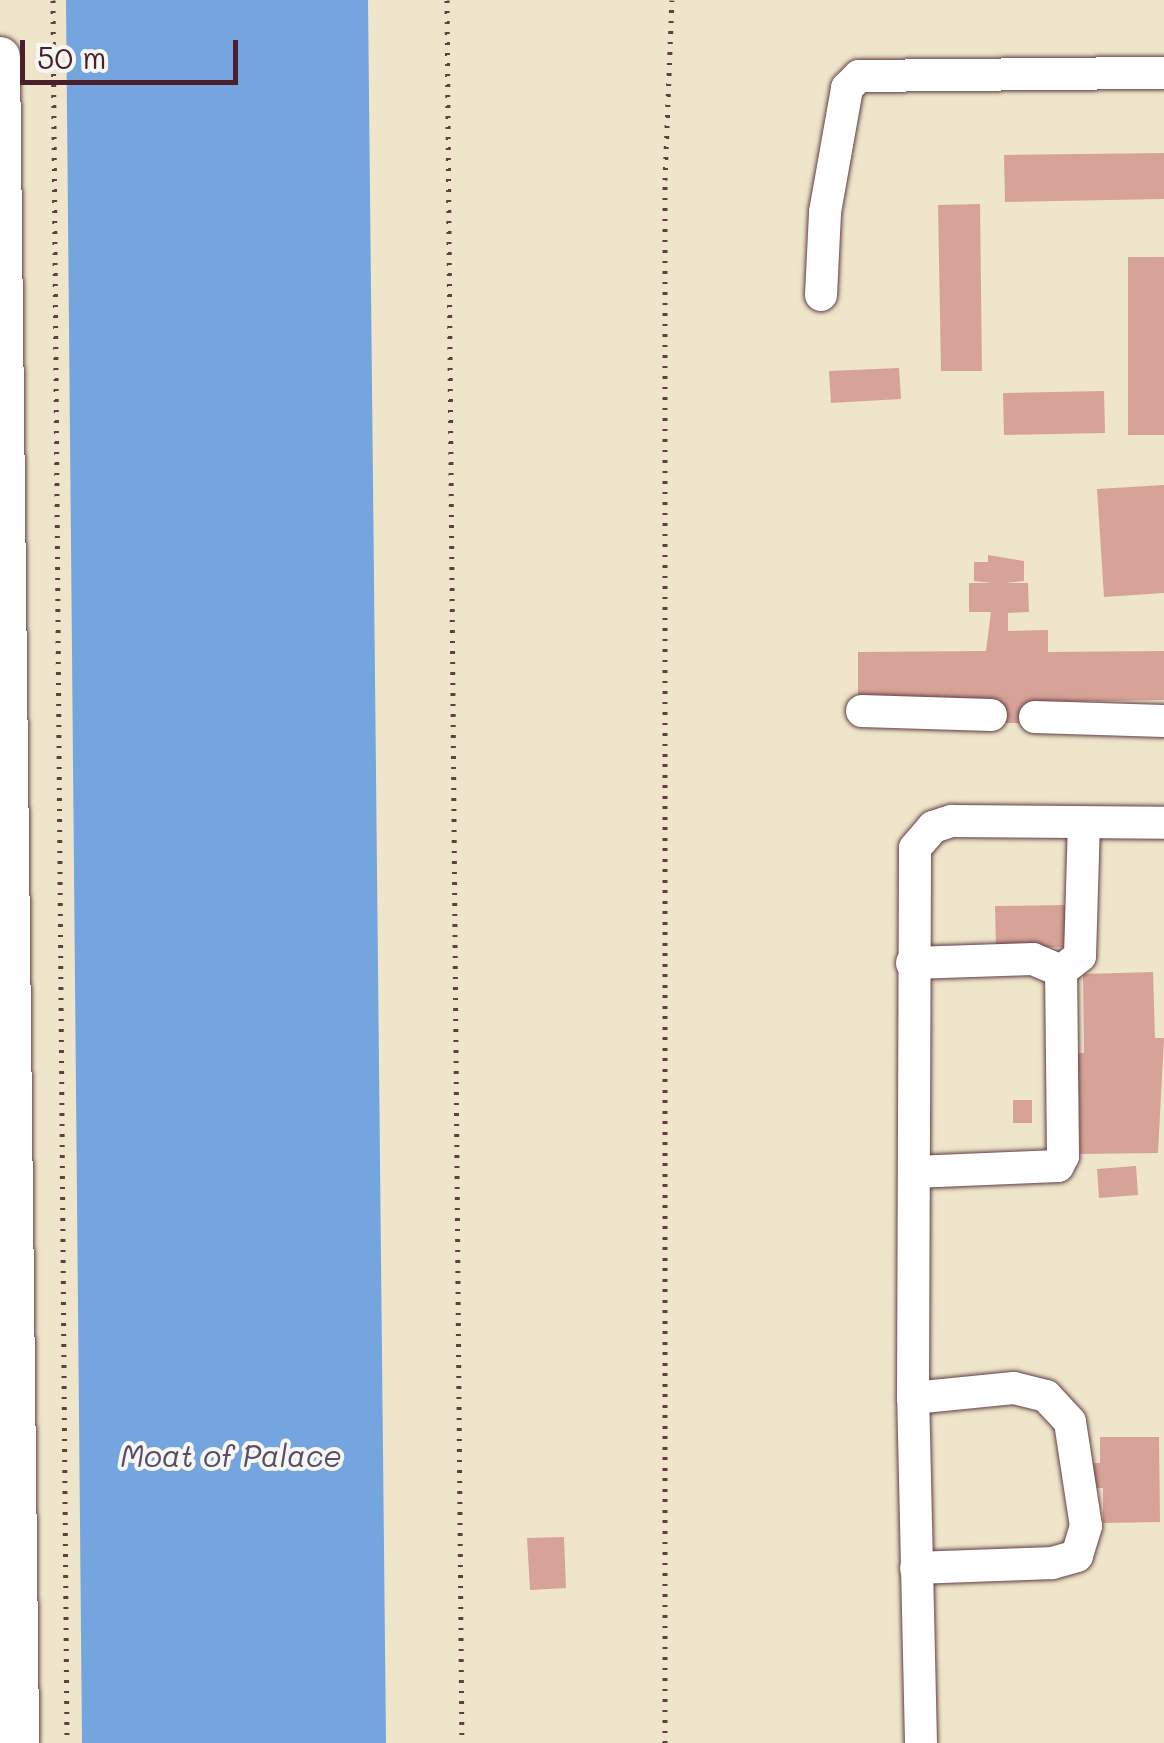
<!DOCTYPE html>
<style>
body{margin:0}
#map{position:relative;width:1164px;height:1743px;overflow:hidden;background:#eee5ca;font-family:Mali,sans-serif}
div>[style]{position:absolute}
[style*='--x']{left:calc(var(--x)*1px);top:calc(var(--y)*1px);width:calc(var(--w)*1px);rotate:calc(var(--a)*1deg)}
.water>*{inset:0;background:#75a5df}
.building>*{inset:0;background:#d7a398}
.path>*{height:5px;margin-top:-2.5px;transform-origin:0;background:repeating-linear-gradient(90deg,#633d43 0 2.5px,transparent 0 10.5px)}
.roads{filter:drop-shadow(0 0 2px #633d43) drop-shadow(0 0 2px #633d43)}
.minor>*{height:32px;margin:-16px;padding:0 16px;transform-origin:16px;border-radius:16px;background:#fff}
.major>*{height:40px;margin:-20px;padding:0 20px;transform-origin:20px;border-radius:20px;background:#fff}
span{translate:-50% -50%;white-space:nowrap;text-align:center;line-height:1.15;-webkit-text-stroke:8px #f6f6f2;paint-order:stroke}
.water-label{font-size:30px;color:#594e6a;font-style:italic}
.scale{position:absolute;left:20px;top:40px;width:218px;height:45px;box-sizing:border-box;border:5px solid #4a1f2b;border-top:0;padding-left:12px;font-size:30px;line-height:35px;white-space:nowrap;color:#4a1f2b;-webkit-text-stroke:8px #f6f6f2;paint-order:stroke}
</style>
<div id="map">
<div class="water">
<i style="clip-path:polygon(66px 0,368px 0,386px 1743px,82px 1743px)"></i>
</div>
<div class="building">
<i style="clip-path:polygon(1164px 153px,1164px 199px,1005px 202px,1004px 155px)"></i>
<i style="clip-path:polygon(980px 204px,982px 371px,941px 371px,938px 205px)"></i>
<i style="clip-path:polygon(1128px 257px,1164px 257px,1164px 435px,1128px 435px)"></i>
<i style="clip-path:polygon(899px 368px,901px 399px,831px 403px,829px 371px)"></i>
<i style="clip-path:polygon(1104px 391px,1105px 433px,1004px 435px,1003px 393px)"></i>
<i style="clip-path:polygon(1164px 485px,1164px 593px,1104px 597px,1097px 489px)"></i>
<i style="clip-path:polygon(988px 555px,1024px 561px,1024px 581px,1005px 583px,1028px 583px,1029px 612px,1008px 613px,1008px 631px,1048px 630px,1048px 652px,1164px 651px,1164px 700px,1035px 702px,1035px 723px,991px 723px,858px 701px,858px 652px,986px 651px,991px 612px,969px 612px,969px 583px,992px 583px,974px 581px,974px 562px,988px 562px)"></i>
<i style="clip-path:polygon(1068px 905px,1069px 947px,996px 948px,995px 906px)"></i>
<i style="clip-path:polygon(1153px 972px,1155px 1038px,1164px 1038px,1158px 1153px,1080px 1154px,1079px 1094px,1067px 1094px,1066px 1053px,1084px 1053px,1083px 974px)"></i>
<i style="clip-path:polygon(1013px 1100px,1032px 1100px,1032px 1123px,1013px 1123px)"></i>
<i style="clip-path:polygon(1136px 1166px,1138px 1195px,1099px 1198px,1097px 1169px)"></i>
<i style="clip-path:polygon(1100px 1437px,1159px 1437px,1160px 1522px,1103px 1523px,1103px 1488px,1084px 1488px,1083px 1463px,1100px 1463px)"></i>
<i style="clip-path:polygon(564px 1537px,566px 1588px,530px 1590px,527px 1538px)"></i>
</div>
<div class="path">
<i style="--x:53;--y:0;--w:1743;--a:89.54"></i>
<i style="--x:447;--y:0;--w:1743;--a:89.51"></i>
<i style="--x:665;--y:1743;--w:1563;--a:-90"></i>
<i style="--x:665;--y:180;--w:180;--a:-87.8"></i>
</div>
<div class="roads">
<div class="minor">
<i style="--x:821;--y:295;--w:83;--a:-87.2"></i>
<i style="--x:825;--y:212;--w:126;--a:-79.9"></i>
<i style="--x:847;--y:88;--w:17;--a:-45"></i>
<i style="--x:859;--y:76;--w:305;--a:-0.6"></i>
<i style="--x:862;--y:711;--w:129;--a:1.8"></i>
<i style="--x:1035;--y:717;--w:129;--a:1.8"></i>
<i style="--x:912;--y:963;--w:121;--a:-1.9"></i>
<i style="--x:1033;--y:959;--w:30;--a:23"></i>
<i style="--x:914;--y:1172;--w:144;--a:-2.4"></i>
<i style="--x:1058;--y:1166;--w:11;--a:-63"></i>
<i style="--x:1063;--y:1156;--w:185;--a:-90.6"></i>
<i style="--x:1061;--y:971;--w:24;--a:-38"></i>
<i style="--x:1080;--y:956;--w:132;--a:-88.3"></i>
<i style="--x:913;--y:1398;--w:101;--a:-5.7"></i>
<i style="--x:1014;--y:1388;--w:33;--a:14"></i>
<i style="--x:1046;--y:1396;--w:35;--a:47"></i>
<i style="--x:1070;--y:1422;--w:105;--a:81.3"></i>
<i style="--x:1086;--y:1526;--w:31;--a:107"></i>
<i style="--x:1077;--y:1556;--w:26;--a:164"></i>
<i style="--x:1052;--y:1563;--w:136;--a:177.9"></i>
<i style="--x:921;--y:1743;--w:345;--a:-91.3"></i>
<i style="--x:913;--y:1398;--w:550;--a:-89.79"></i>
<i style="--x:915;--y:848;--w:28;--a:-49"></i>
<i style="--x:933;--y:827;--w:20;--a:-18"></i>
<i style="--x:952;--y:821;--w:212;--a:0.5"></i>
</div>
<div class="major">
<i style="--x:0;--y:57;--w:1686;--a:89.35"></i>
</div>
</div>
<div class="water-label">
<span style="left:231px;top:1455px">Moat of Palace</span>
</div>
<div class="scale">50 m</div>
</div>
